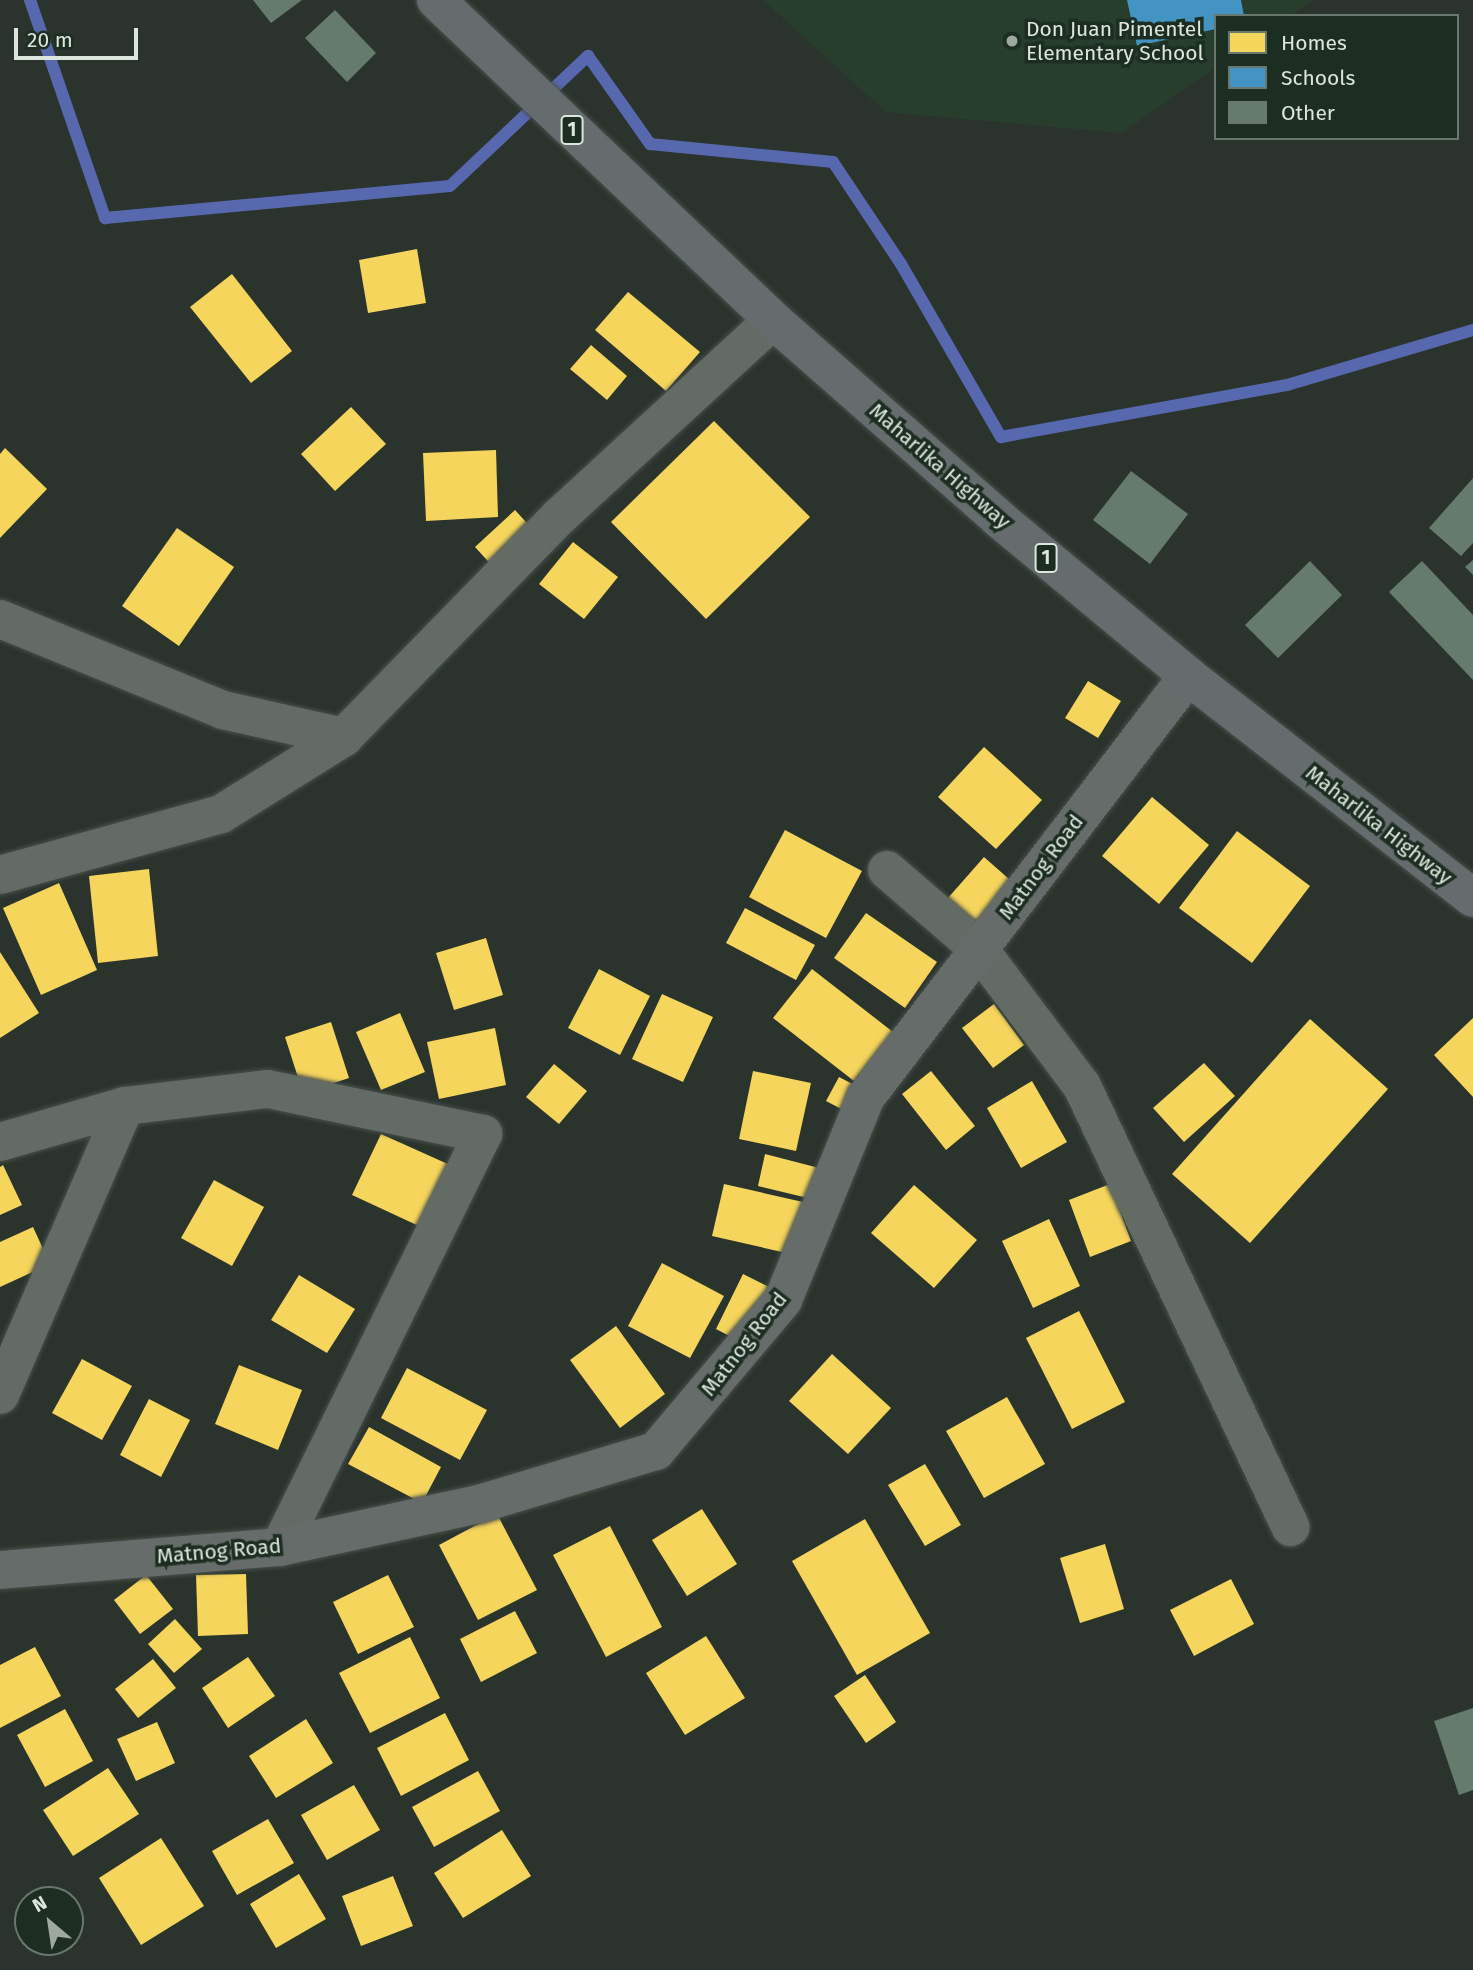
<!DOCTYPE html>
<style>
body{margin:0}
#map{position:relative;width:1473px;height:1970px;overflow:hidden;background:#2a342d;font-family:"Fira Sans",sans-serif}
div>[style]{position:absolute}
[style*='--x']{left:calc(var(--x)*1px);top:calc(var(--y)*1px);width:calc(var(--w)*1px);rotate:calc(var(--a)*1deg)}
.built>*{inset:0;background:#273e2d}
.homes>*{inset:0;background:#f6d55c}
.schools>*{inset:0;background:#4393c3}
.stream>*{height:12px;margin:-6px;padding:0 6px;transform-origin:6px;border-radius:6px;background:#5868af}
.building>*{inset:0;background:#657b6c}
.roads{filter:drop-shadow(0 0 2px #484f4a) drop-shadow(0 0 2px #484f4a)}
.street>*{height:38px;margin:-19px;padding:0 19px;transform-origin:19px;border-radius:19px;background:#626b64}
.secondary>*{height:38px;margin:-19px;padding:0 19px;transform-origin:19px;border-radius:19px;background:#666c69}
.highway>*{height:38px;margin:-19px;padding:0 19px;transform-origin:19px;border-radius:19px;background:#656c6e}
.dots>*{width:19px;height:19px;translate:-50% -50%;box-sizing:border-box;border:4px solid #1c2e21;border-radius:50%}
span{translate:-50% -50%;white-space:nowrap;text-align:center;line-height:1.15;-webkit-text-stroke:7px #1c2e21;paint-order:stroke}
.shield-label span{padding:2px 5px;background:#1c2e21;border:2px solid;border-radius:5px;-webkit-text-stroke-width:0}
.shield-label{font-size:19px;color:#dbe6dd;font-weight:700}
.poi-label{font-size:21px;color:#dbe6dd}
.left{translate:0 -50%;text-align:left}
.street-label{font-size:21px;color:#dbe6dd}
.legend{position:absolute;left:1214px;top:14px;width:245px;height:126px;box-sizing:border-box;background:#1c2e21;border:2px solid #68786c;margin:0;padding:9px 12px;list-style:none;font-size:21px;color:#dbe6dd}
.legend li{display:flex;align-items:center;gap:14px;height:35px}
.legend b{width:35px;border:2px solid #68786c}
.north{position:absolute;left:14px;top:1886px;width:70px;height:70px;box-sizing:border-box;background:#1c2e21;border:2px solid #68786c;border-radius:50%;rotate:331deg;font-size:19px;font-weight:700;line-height:28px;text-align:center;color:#dbe6dd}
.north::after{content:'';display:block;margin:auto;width:24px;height:32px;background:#9da89f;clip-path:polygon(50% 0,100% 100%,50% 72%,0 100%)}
.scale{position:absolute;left:14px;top:28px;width:124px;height:32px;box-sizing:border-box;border:4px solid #dbe6dd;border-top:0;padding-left:9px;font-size:21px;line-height:24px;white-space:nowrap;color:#dbe6dd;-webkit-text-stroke:5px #1c2e21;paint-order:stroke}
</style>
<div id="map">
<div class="built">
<i style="clip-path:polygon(763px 0,1313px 0,1290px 16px,1216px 16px,1216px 67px,1121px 133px,886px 112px)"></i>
</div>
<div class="homes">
<i style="clip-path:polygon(417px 249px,426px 303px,368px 313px,359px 260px)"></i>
<i style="clip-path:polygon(232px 274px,292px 351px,251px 383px,190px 307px)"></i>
<i style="clip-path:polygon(628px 292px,700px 352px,666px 391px,595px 330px)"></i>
<i style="clip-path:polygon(591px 345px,627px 376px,607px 400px,570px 369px)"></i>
<i style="clip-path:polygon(351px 407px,386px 444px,335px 491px,301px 454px)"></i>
<i style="clip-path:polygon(714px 421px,810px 517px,706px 619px,611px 522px)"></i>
<i style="clip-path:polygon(5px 448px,47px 489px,0 538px,0 454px)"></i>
<i style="clip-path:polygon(496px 450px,498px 517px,426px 521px,423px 453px)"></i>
<i style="clip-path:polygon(515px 510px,536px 533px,496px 570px,475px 547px)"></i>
<i style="clip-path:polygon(177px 528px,234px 567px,179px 646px,122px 606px)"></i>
<i style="clip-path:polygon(573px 542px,618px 577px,584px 619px,539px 584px)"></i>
<i style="clip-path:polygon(1088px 681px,1121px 701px,1098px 738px,1065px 718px)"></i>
<i style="clip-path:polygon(984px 747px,1042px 800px,996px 849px,938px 797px)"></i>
<i style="clip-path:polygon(1152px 797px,1209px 845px,1159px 904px,1102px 856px)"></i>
<i style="clip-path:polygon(785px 830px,862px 871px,826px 938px,749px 897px)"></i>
<i style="clip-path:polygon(1237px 831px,1310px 886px,1252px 963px,1179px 908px)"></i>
<i style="clip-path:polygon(984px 857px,1018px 887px,982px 928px,948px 898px)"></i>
<i style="clip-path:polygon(149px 869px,158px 956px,98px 963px,89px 876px)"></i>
<i style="clip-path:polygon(59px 883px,97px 970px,41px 995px,3px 908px)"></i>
<i style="clip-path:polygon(745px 908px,815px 945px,796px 980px,726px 943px)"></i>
<i style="clip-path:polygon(866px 913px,937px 962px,905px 1008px,834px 958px)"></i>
<i style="clip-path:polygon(486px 938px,503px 995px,454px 1010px,436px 953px)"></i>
<i style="clip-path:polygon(0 952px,39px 1013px,0 1038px)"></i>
<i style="clip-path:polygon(599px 969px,650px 996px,620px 1055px,568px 1028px)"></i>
<i style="clip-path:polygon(812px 969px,893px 1032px,854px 1081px,773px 1018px)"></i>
<i style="clip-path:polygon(662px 994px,713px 1017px,683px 1082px,632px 1059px)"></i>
<i style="clip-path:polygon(994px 1004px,1024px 1045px,993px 1068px,962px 1028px)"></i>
<i style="clip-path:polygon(400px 1013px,425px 1072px,381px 1090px,356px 1032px)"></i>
<i style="clip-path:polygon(1473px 1018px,1473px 1097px,1434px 1055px)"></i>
<i style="clip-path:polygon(1310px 1019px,1388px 1089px,1250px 1243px,1172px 1174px)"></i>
<i style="clip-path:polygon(331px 1022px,349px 1078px,303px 1093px,285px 1037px)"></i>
<i style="clip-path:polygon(495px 1028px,506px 1085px,439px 1099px,427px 1042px)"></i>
<i style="clip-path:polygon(1204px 1063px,1235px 1096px,1184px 1142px,1153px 1108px)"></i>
<i style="clip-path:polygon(554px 1064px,587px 1091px,559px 1124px,526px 1097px)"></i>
<i style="clip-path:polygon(753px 1071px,811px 1083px,796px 1151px,739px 1139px)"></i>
<i style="clip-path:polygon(931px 1071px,975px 1126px,946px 1150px,902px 1094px)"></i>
<i style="clip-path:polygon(839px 1077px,864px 1090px,851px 1114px,826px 1101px)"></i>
<i style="clip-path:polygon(1032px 1081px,1067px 1142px,1021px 1168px,987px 1108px)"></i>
<i style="clip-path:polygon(381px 1134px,450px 1165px,421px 1227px,352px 1195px)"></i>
<i style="clip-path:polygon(765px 1154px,823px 1169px,816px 1200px,758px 1186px)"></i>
<i style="clip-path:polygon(3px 1165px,22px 1205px,0 1215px,0 1167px)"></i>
<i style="clip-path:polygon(214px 1180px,264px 1207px,232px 1266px,181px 1238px)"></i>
<i style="clip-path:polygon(724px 1184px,803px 1202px,791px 1254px,712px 1236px)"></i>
<i style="clip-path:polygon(1110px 1184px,1131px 1241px,1090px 1257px,1069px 1200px)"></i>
<i style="clip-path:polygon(914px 1185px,977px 1240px,934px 1288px,871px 1233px)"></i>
<i style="clip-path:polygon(1049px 1219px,1080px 1286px,1033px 1308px,1002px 1241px)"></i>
<i style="clip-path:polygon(33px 1227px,50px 1264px,0 1287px,0 1242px)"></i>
<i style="clip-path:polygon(662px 1263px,724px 1296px,690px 1358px,628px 1326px)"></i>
<i style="clip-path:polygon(743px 1274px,771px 1288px,743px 1343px,716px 1329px)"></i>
<i style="clip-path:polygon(299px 1275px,355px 1309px,327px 1353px,271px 1320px)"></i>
<i style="clip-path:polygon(1079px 1311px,1125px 1402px,1072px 1429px,1026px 1338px)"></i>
<i style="clip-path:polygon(616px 1326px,665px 1394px,620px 1428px,570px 1360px)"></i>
<i style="clip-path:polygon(832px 1354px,891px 1408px,848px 1454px,789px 1401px)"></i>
<i style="clip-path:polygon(82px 1359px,132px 1386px,102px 1440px,52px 1413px)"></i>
<i style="clip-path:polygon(239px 1365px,302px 1390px,278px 1450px,215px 1424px)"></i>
<i style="clip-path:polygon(407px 1368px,487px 1410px,460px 1460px,381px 1418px)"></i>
<i style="clip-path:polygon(1007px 1397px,1045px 1464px,984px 1498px,946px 1431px)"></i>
<i style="clip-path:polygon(149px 1399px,190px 1420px,161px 1477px,120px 1455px)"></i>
<i style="clip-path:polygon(369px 1427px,441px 1467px,422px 1503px,348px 1464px)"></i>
<i style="clip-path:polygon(925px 1464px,961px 1525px,925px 1546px,888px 1485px)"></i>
<i style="clip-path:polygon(702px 1509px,737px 1564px,687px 1596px,652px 1540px)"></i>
<i style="clip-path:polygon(497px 1514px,537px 1590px,478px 1620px,439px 1545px)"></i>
<i style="clip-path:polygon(865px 1519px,930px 1633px,857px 1675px,792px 1561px)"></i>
<i style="clip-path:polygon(610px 1526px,662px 1627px,606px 1657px,553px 1555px)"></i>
<i style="clip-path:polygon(1105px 1544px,1124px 1609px,1080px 1623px,1060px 1558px)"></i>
<i style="clip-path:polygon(246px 1574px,248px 1634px,198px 1636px,196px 1575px)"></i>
<i style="clip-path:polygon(146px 1575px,173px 1609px,140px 1634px,114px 1600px)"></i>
<i style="clip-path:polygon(388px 1575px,414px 1627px,358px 1654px,333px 1602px)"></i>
<i style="clip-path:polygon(1231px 1579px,1254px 1624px,1194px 1656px,1170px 1610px)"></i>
<i style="clip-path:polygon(515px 1611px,537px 1653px,481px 1682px,460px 1639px)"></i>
<i style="clip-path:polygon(175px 1619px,202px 1649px,174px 1673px,148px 1644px)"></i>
<i style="clip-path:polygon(706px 1636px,745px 1698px,685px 1735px,646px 1673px)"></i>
<i style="clip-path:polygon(410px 1637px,440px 1698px,370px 1733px,339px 1673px)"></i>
<i style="clip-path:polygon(35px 1647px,61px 1696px,0 1728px,0 1665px)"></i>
<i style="clip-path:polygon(248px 1657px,275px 1696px,228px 1728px,202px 1688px)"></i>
<i style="clip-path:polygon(153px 1659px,176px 1688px,138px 1718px,115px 1689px)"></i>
<i style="clip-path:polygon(865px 1675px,896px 1722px,866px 1743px,834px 1696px)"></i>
<i style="clip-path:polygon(65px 1709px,93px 1761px,45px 1787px,17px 1735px)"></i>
<i style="clip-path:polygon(445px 1713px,469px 1760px,401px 1796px,377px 1748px)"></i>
<i style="clip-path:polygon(306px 1719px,333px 1763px,276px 1798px,249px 1756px)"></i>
<i style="clip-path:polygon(157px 1722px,175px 1763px,136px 1781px,117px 1739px)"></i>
<i style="clip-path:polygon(108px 1768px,139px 1814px,73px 1856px,43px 1810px)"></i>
<i style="clip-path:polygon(478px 1771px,500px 1811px,434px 1847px,412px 1807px)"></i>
<i style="clip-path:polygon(354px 1785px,380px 1830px,327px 1860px,301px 1815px)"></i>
<i style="clip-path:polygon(268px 1819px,294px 1863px,237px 1895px,212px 1851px)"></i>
<i style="clip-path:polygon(502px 1830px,531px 1876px,463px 1918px,434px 1873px)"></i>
<i style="clip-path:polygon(161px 1838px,204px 1906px,141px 1945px,99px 1878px)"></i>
<i style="clip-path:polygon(299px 1874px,326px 1919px,276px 1948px,250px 1904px)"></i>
<i style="clip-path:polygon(393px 1876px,413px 1926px,361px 1946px,342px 1896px)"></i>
</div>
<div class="schools">
<i style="clip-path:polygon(1127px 0,1241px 0,1244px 16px,1216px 16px,1216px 29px,1137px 46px)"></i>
</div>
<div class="stream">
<i style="--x:30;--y:0;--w:231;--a:71"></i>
<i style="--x:105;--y:218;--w:346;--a:-5.3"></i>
<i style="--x:450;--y:186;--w:190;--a:-43.3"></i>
<i style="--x:588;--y:56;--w:108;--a:54.8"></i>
<i style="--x:650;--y:144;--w:184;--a:5.6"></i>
<i style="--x:833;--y:162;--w:123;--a:56.3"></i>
<i style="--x:901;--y:264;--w:200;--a:60"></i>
<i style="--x:1001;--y:437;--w:291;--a:-10.3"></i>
<i style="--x:1287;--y:385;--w:194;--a:-16.5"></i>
</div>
<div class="building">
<i style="clip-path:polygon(253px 0,302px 0,271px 23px)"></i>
<i style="clip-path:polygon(335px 10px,376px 53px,347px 82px,305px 38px)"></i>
<i style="clip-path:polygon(1131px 471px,1188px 514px,1150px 564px,1093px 520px)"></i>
<i style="clip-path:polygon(1473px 478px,1473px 543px,1461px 556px,1429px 528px)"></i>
<i style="clip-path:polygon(1473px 560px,1473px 575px,1465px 567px)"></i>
<i style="clip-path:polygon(1310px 561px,1342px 595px,1278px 658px,1245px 625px)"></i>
<i style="clip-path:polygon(1422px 561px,1473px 615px,1473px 680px,1389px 592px)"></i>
<i style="clip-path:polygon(1473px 1708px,1473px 1790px,1459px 1795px,1434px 1721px)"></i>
</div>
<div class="roads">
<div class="street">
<i style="--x:0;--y:619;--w:241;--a:22.2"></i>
<i style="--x:223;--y:710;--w:124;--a:12.6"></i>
<i style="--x:887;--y:870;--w:121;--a:40.7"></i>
<i style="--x:979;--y:949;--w:171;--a:53.1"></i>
<i style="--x:1082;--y:1086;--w:488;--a:64.7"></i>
<i style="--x:0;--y:875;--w:229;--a:-15.4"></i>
<i style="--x:221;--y:814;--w:145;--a:-32"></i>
<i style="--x:344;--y:737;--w:309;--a:-45.7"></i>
<i style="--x:560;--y:516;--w:289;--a:-42.6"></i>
<i style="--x:0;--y:1142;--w:130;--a:-16.1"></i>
<i style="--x:125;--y:1106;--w:144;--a:-6.8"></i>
<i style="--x:268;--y:1089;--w:220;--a:11.8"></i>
<i style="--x:483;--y:1134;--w:460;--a:116.2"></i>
<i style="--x:0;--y:1395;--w:315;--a:-66.6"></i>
</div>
<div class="secondary">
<i style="--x:0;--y:1570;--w:281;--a:-4.7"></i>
<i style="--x:280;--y:1547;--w:204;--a:-12.2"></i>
<i style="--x:479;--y:1504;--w:185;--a:-16.7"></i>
<i style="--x:656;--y:1451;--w:197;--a:-49.9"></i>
<i style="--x:783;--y:1300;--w:219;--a:-67.8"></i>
<i style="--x:866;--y:1097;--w:530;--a:-52.59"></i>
</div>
<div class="highway">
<i style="--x:436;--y:0;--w:465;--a:43.5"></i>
<i style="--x:773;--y:320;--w:300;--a:41.3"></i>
<i style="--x:998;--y:518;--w:247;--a:39.7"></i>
<i style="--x:1188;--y:676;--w:361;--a:37.9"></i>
</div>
</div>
<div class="dots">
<i style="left:1012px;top:41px;background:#9da89f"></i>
</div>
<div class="shield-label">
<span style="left:572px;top:130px">1</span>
<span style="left:1046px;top:558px">1</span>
</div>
<div class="poi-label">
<span class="left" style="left:1026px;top:41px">Don Juan Pimentel<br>Elementary School</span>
</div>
<div class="street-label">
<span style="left:940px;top:466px;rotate:41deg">Maharlika Highway</span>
<span style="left:1379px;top:825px;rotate:38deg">Maharlika Highway</span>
<span style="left:1041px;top:867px;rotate:-53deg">Matnog Road</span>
<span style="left:744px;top:1344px;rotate:-52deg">Matnog Road</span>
<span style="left:219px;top:1551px;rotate:-5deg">Matnog Road</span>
</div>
<ul class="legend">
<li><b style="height:19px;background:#f6d55c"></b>Homes</li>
<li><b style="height:19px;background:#4393c3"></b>Schools</li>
<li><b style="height:19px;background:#657b6c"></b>Other</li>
</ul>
<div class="north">N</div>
<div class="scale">20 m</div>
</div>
